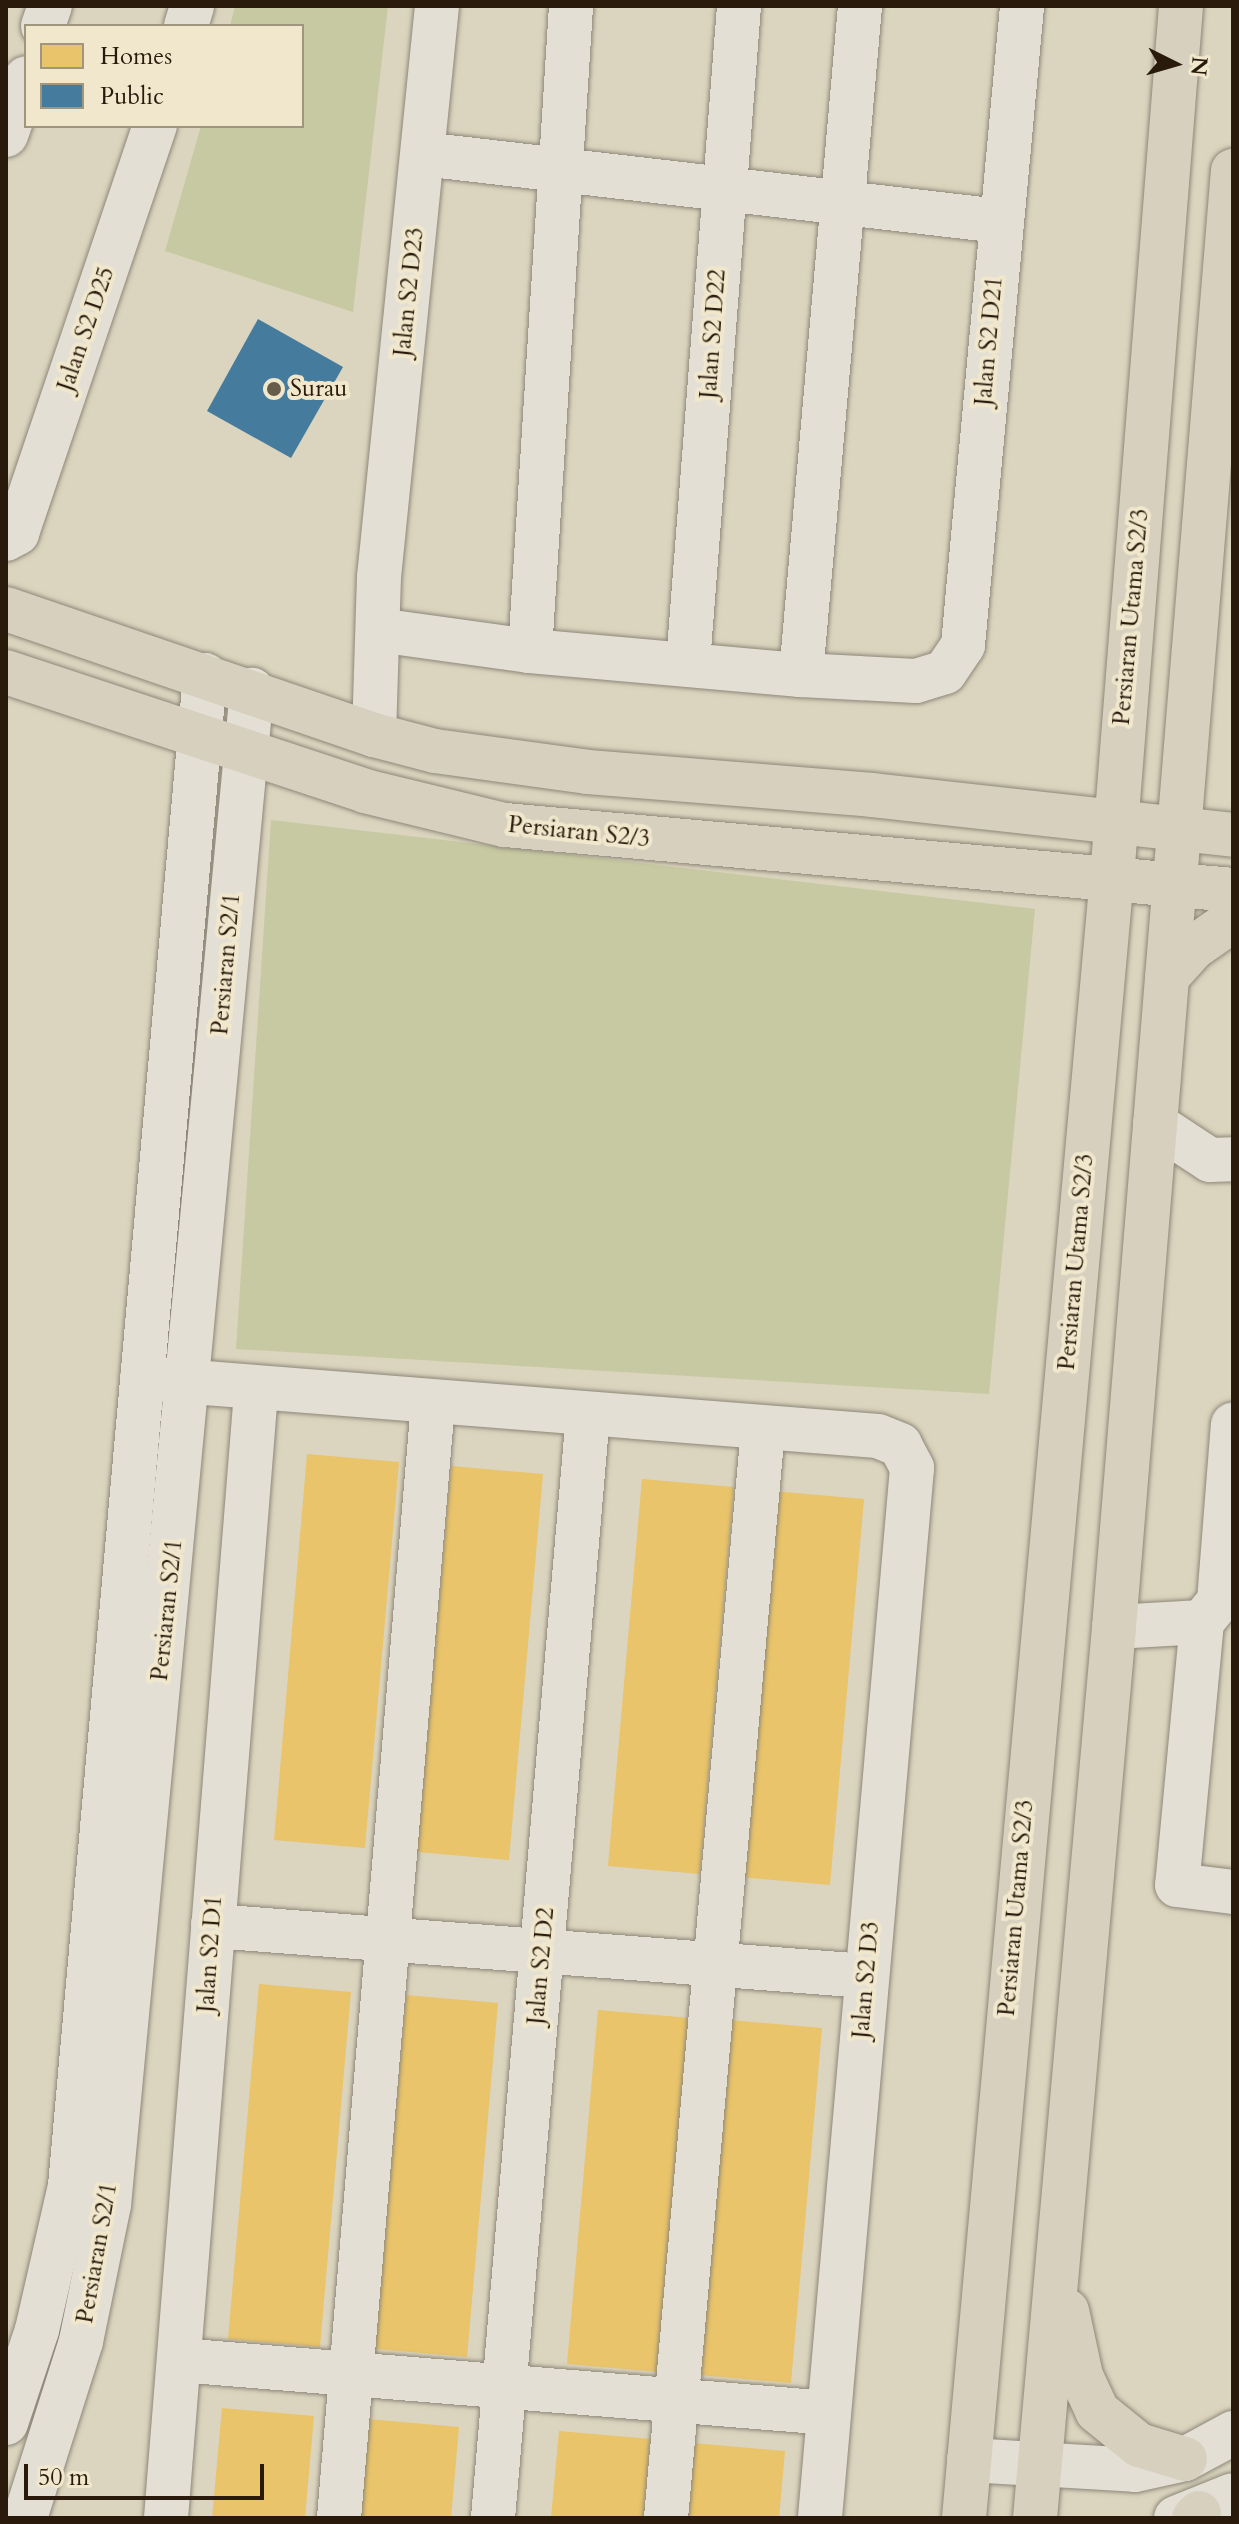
<!DOCTYPE html>
<style>
body{margin:0}
#map{position:relative;width:1239px;height:2524px;overflow:hidden;background:#dbd4be;font-family:Cardo,serif}
div>[style]{position:absolute}
[style*='--x']{left:calc(var(--x)*1px);top:calc(var(--y)*1px);width:calc(var(--w)*1px);rotate:calc(var(--a)*1deg)}
.green>*{inset:0;background:#c7c9a2}
.homes>*{inset:0;background:#e9c46a}
.public>*{inset:0;background:#457b9d}
.roads{filter:drop-shadow(0 0 2px #8d8779) drop-shadow(0 0 2px #8d8779)}
.minor>*{height:44px;margin:-22px;padding:0 22px;transform-origin:22px;border-radius:22px;background:#e3dfd4}
.major>*{height:44px;margin:-22px;padding:0 22px;transform-origin:22px;border-radius:22px;background:#d7d0bf}
.dots>*{width:22px;height:22px;translate:-50% -50%;box-sizing:border-box;border:4px solid #f0e7cc;border-radius:50%}
span{translate:-50% -50%;white-space:nowrap;text-align:center;line-height:1.15;-webkit-text-stroke:8px #f0e7cc;paint-order:stroke}
.street-label{font-size:24px;color:#291a0c}
.poi-label{font-size:24px;color:#291a0c}
.left{translate:0 -50%;text-align:left}
.frame{position:absolute;inset:0;border:8px solid #291a0c;pointer-events:none}
.legend{position:absolute;left:24px;top:24px;width:280px;height:104px;box-sizing:border-box;background:#f0e7cc;border:2px solid #a0957f;margin:0;padding:10px 14px;list-style:none;font-size:24px;color:#291a0c}
.legend li{display:flex;align-items:center;gap:16px;height:40px}
.legend b{width:40px;border:2px solid #a0957f}
.north{position:absolute;left:1135px;top:24px;width:80px;height:80px;-webkit-text-stroke:6px #f0e7cc;paint-order:stroke;rotate:95deg;font-size:22px;font-weight:700;line-height:32px;text-align:center;color:#291a0c}
.north::after{content:'';display:block;margin:auto;width:28px;height:36px;background:#291a0c;clip-path:polygon(50% 0,100% 100%,50% 72%,0 100%)}
.scale{position:absolute;left:24px;top:2464px;width:240px;height:36px;box-sizing:border-box;border:4px solid #291a0c;border-top:0;padding-left:10px;font-size:24px;line-height:28px;white-space:nowrap;color:#291a0c;-webkit-text-stroke:6px #f0e7cc;paint-order:stroke}
</style>
<div id="map">
<div class="green">
<i style="clip-path:polygon(235px 6px,388px 6px,353px 312px,165px 251px,201px 126px,302px 126px,302px 26px,230px 26px)"></i>
<i style="clip-path:polygon(271px 820px,1035px 909px,989px 1394px,236px 1349px)"></i>
</div>
<div class="homes">
<i style="clip-path:polygon(307px 1454px,399px 1462px,365px 1848px,274px 1840px)"></i>
<i style="clip-path:polygon(451px 1466px,543px 1474px,509px 1860px,417px 1852px)"></i>
<i style="clip-path:polygon(642px 1479px,734px 1487px,700px 1874px,608px 1866px)"></i>
<i style="clip-path:polygon(772px 1491px,864px 1499px,830px 1885px,739px 1877px)"></i>
<i style="clip-path:polygon(259px 1984px,351px 1992px,320px 2347px,228px 2339px)"></i>
<i style="clip-path:polygon(406px 1995px,498px 2003px,467px 2357px,375px 2349px)"></i>
<i style="clip-path:polygon(598px 2010px,690px 2018px,659px 2372px,567px 2364px)"></i>
<i style="clip-path:polygon(730px 2020px,822px 2028px,791px 2383px,699px 2375px)"></i>
<i style="clip-path:polygon(222px 2408px,314px 2416px,305px 2518px,212px 2518px)"></i>
<i style="clip-path:polygon(367px 2419px,459px 2427px,451px 2518px,359px 2518px)"></i>
<i style="clip-path:polygon(559px 2431px,651px 2439px,644px 2518px,551px 2518px)"></i>
<i style="clip-path:polygon(693px 2443px,785px 2451px,779px 2518px,687px 2518px)"></i>
</div>
<div class="public">
<i style="clip-path:polygon(258px 319px,343px 367px,291px 458px,207px 411px)"></i>
</div>
<div class="roads">
<div class="minor">
<i style="--x:43;--y:26;--w:21;--a:-71"></i>
<i style="--x:186;--y:26;--w:21;--a:-73"></i>
<i style="--x:6;--y:135;--w:60;--a:-70.7"></i>
<i style="--x:423;--y:154;--w:580;--a:6.63"></i>
<i style="--x:6;--y:539;--w:13;--a:-29"></i>
<i style="--x:17;--y:533;--w:430;--a:-71.3"></i>
<i style="--x:378;--y:630;--w:153;--a:7.9"></i>
<i style="--x:530;--y:651;--w:272;--a:5.1"></i>
<i style="--x:801;--y:675;--w:115;--a:3"></i>
<i style="--x:916;--y:681;--w:30;--a:-17"></i>
<i style="--x:945;--y:672;--w:32;--a:-56"></i>
<i style="--x:963;--y:645;--w:642;--a:-84.72"></i>
<i style="--x:530;--y:651;--w:646;--a:-86.36"></i>
<i style="--x:688;--y:663;--w:659;--a:-85.56"></i>
<i style="--x:801;--y:675;--w:672;--a:-84.96"></i>
<i style="--x:374;--y:735;--w:158;--a:-88.2"></i>
<i style="--x:379;--y:577;--w:574;--a:-84.2"></i>
<i style="--x:1155;--y:1124;--w:66;--a:33.2"></i>
<i style="--x:1210;--y:1160;--w:23;--a:-2"></i>
<i style="--x:142;--y:1378;--w:738;--a:4.51"></i>
<i style="--x:878;--y:1436;--w:24;--a:22"></i>
<i style="--x:900;--y:1445;--w:26;--a:62"></i>
<i style="--x:912;--y:1468;--w:1054;--a:95.01"></i>
<i style="--x:1202;--y:1622;--w:264;--a:95.4"></i>
<i style="--x:1177;--y:1885;--w:56;--a:7.1"></i>
<i style="--x:1114;--y:1627;--w:88;--a:-3.3"></i>
<i style="--x:1202;--y:1622;--w:27;--a:-51"></i>
<i style="--x:1219;--y:1601;--w:177;--a:-85.5"></i>
<i style="--x:213;--y:1926;--w:655;--a:4.38"></i>
<i style="--x:179;--y:2360;--w:652;--a:4.66"></i>
<i style="--x:6;--y:2423;--w:98;--a:-71.6"></i>
<i style="--x:37;--y:2330;--w:148;--a:-77.1"></i>
<i style="--x:70;--y:2186;--w:1517;--a:-84.89"></i>
<i style="--x:969;--y:2460;--w:166;--a:3.4"></i>
<i style="--x:1135;--y:2470;--w:51;--a:-12.4"></i>
<i style="--x:1185;--y:2459;--w:55;--a:-28.4"></i>
<i style="--x:25;--y:2518;--w:186;--a:-72.4"></i>
<i style="--x:81;--y:2341;--w:139;--a:-78.4"></i>
<i style="--x:109;--y:2205;--w:1522;--a:-84.61"></i>
<i style="--x:166;--y:2518;--w:1131;--a:-85.43"></i>
<i style="--x:339;--y:2518;--w:1119;--a:-85.18"></i>
<i style="--x:493;--y:2518;--w:1107;--a:-85.08"></i>
<i style="--x:666;--y:2518;--w:1093;--a:-84.91"></i>
<i style="--x:1176;--y:2518;--w:61;--a:-22"></i>
</div>
<div class="major">
<i style="--x:6;--y:609;--w:389;--a:18.9"></i>
<i style="--x:374;--y:735;--w:63;--a:14.7"></i>
<i style="--x:435;--y:751;--w:154;--a:7.8"></i>
<i style="--x:588;--y:772;--w:285;--a:4.6"></i>
<i style="--x:872;--y:795;--w:363;--a:6.3"></i>
<i style="--x:6;--y:672;--w:378;--a:18.3"></i>
<i style="--x:365;--y:791;--w:144;--a:13.7"></i>
<i style="--x:505;--y:825;--w:731;--a:5.1"></i>
<i style="--x:1167;--y:977;--w:39;--a:-48"></i>
<i style="--x:1193;--y:948;--w:49;--a:-35"></i>
<i style="--x:1067;--y:2311;--w:66;--a:77.8"></i>
<i style="--x:1081;--y:2376;--w:38;--a:65"></i>
<i style="--x:1097;--y:2411;--w:54;--a:39"></i>
<i style="--x:1139;--y:2445;--w:48;--a:16.9"></i>
<i style="--x:964;--y:2518;--w:1648;--a:-84.85"></i>
<i style="--x:1112;--y:877;--w:874;--a:-85.47"></i>
<i style="--x:1035;--y:2518;--w:894;--a:-84.93"></i>
<i style="--x:1114;--y:1627;--w:1461;--a:-85.33"></i>
<i style="--x:1194;--y:2518;--w:7;--a:-45"></i>
</div>
</div>
<div class="dots">
<i style="left:274px;top:389px;background:#675b4a"></i>
</div>
<div class="street-label">
<span style="left:409px;top:292px;rotate:-84deg">Jalan S2 D23</span>
<span style="left:86px;top:329px;rotate:-71deg">Jalan S2 D25</span>
<span style="left:713px;top:334px;rotate:-86deg">Jalan S2 D22</span>
<span style="left:989px;top:341px;rotate:-85deg">Jalan S2 D21</span>
<span style="left:1131px;top:617px;rotate:-85deg">Persiaran Utama S2/3</span>
<span style="left:579px;top:832px;rotate:6deg">Persiaran S2/3</span>
<span style="left:226px;top:964px;rotate:-85deg">Persiaran S2/1</span>
<span style="left:1076px;top:1262px;rotate:-85deg">Persiaran Utama S2/3</span>
<span style="left:167px;top:1610px;rotate:-84deg">Persiaran S2/1</span>
<span style="left:1016px;top:1908px;rotate:-85deg">Persiaran Utama S2/3</span>
<span style="left:210px;top:1954px;rotate:-86deg">Jalan S2 D1</span>
<span style="left:541px;top:1966px;rotate:-85deg">Jalan S2 D2</span>
<span style="left:866px;top:1980px;rotate:-85deg">Jalan S2 D3</span>
<span style="left:97px;top:2253px;rotate:-80deg">Persiaran S2/1</span>
</div>
<div class="poi-label">
<span class="left" style="left:290px;top:389px">Surau</span>
</div>
<div class="frame"></div>
<ul class="legend">
<li><b style="height:22px;background:#e9c46a"></b>Homes</li>
<li><b style="height:22px;background:#457b9d"></b>Public</li>
</ul>
<div class="north">N</div>
<div class="scale">50 m</div>
</div>
